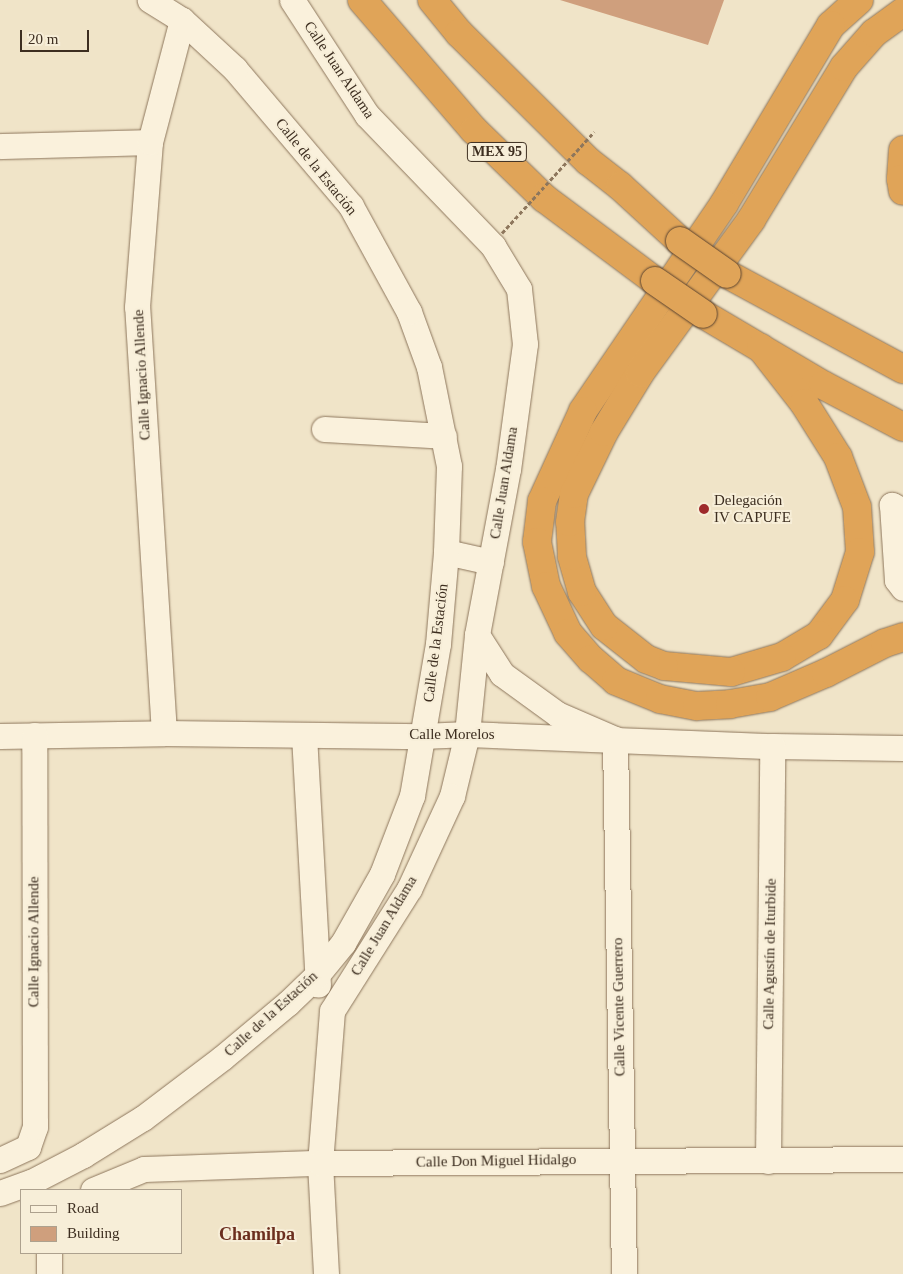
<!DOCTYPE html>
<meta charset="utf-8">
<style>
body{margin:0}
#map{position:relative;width:903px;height:1274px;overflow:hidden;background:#f0e4c8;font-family:Georgia,serif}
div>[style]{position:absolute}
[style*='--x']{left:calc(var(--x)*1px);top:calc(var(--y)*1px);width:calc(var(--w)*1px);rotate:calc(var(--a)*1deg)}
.building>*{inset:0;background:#cf9f7d}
.roads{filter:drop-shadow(0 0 1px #8d765c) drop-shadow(0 0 1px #8d765c)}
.minor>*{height:25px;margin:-12.5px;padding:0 12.5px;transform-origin:12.5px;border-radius:12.5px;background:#faf1dc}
.highway>*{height:28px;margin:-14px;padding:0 14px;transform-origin:14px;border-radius:14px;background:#e0a458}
.path-bridge>*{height:3px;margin-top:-1.5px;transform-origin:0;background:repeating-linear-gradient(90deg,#8d765c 0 4px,transparent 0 6.5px)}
.bridges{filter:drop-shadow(0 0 1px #5b4430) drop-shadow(0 0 1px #5b4430)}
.highway-bridge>*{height:28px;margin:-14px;padding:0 14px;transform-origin:14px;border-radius:14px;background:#e0a458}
.dots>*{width:14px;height:14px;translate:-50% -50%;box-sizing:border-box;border:2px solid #f7eed8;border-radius:50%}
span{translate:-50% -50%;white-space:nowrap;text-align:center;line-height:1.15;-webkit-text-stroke:4px #f7eed8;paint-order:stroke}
.shield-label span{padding:1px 4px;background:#f7eed8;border:1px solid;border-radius:4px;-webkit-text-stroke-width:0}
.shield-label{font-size:14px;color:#3d2e20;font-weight:700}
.street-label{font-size:15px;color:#3d2e20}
.poi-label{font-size:15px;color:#3d2e20}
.left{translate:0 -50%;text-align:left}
.quarter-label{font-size:18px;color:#6b2e1e;font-weight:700}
.legend{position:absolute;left:20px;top:1189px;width:162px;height:65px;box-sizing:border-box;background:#f7eed8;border:1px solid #ada18e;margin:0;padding:6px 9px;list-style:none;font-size:15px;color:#3d2e20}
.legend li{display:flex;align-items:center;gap:10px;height:25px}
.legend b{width:25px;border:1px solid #ada18e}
.scale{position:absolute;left:20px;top:30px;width:69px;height:22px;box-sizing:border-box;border:2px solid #3d2e20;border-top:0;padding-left:6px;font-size:15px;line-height:18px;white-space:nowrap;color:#3d2e20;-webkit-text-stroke:4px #f7eed8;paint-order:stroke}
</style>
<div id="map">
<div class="building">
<i style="clip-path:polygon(560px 0,724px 0,708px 45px)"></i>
</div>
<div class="roads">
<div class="minor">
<i style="--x:292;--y:0;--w:137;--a:56.9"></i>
<i style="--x:367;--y:115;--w:182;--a:46.1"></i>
<i style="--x:493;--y:246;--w:50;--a:58.8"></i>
<i style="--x:519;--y:289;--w:55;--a:83.8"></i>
<i style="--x:525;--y:344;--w:126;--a:97.7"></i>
<i style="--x:508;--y:469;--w:169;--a:100.6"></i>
<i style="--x:477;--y:635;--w:100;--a:95.8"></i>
<i style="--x:467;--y:734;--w:64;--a:103.6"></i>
<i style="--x:452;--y:796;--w:102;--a:114.8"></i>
<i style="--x:409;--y:889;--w:144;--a:122.3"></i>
<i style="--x:332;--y:1011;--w:152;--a:94.5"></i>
<i style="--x:320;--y:1163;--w:111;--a:86.9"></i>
<i style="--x:0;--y:146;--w:150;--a:-1.5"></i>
<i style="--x:324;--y:429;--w:120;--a:3.3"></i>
<i style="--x:903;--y:511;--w:13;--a:-151"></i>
<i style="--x:892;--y:505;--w:75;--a:86.2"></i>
<i style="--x:897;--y:580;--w:10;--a:53"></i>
<i style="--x:446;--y:552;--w:46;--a:12.5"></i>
<i style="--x:477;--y:635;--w:46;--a:57.3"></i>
<i style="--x:502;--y:674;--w:68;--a:36"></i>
<i style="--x:557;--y:714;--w:63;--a:23.3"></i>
<i style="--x:615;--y:739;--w:535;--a:89.04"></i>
<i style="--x:164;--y:733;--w:427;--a:-93.6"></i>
<i style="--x:137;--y:307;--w:166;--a:-85.5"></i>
<i style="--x:150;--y:142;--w:126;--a:-75.3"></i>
<i style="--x:304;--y:735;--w:250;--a:86.8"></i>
<i style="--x:0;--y:736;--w:164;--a:-1"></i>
<i style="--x:164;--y:733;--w:259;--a:0.7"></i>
<i style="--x:423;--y:736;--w:44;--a:-2.6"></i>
<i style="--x:467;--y:734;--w:305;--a:2.3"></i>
<i style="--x:772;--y:746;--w:131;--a:0.9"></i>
<i style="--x:0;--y:1160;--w:31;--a:-25"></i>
<i style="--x:28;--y:1147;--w:21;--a:-71"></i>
<i style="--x:35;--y:1127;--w:392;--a:-90.1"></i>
<i style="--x:768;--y:1161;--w:415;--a:-89.4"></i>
<i style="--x:93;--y:1190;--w:55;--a:-22.4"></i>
<i style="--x:144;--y:1169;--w:176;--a:-2"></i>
<i style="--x:320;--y:1163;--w:583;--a:-0.39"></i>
<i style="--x:0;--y:1193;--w:33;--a:-20"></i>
<i style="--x:31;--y:1182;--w:59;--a:-27.4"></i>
<i style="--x:83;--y:1155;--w:70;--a:-31.7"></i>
<i style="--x:143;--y:1118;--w:99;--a:-37.2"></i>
<i style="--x:222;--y:1058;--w:86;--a:-39.8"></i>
<i style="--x:288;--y:1003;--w:39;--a:-44"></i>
<i style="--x:316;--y:976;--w:43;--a:-50.7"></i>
<i style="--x:343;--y:943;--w:79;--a:-60.5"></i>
<i style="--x:382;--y:874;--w:84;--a:-69"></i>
<i style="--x:412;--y:796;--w:154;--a:-80.3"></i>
<i style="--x:438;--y:644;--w:92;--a:-85"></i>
<i style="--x:446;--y:552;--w:86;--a:-88"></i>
<i style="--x:449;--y:466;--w:101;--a:-101.4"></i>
<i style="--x:429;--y:367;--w:59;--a:-110"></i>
<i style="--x:409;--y:312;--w:121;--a:-118.7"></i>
<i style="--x:351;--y:206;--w:180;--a:-130.3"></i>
<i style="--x:235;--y:69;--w:72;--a:-137.2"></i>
<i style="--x:182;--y:20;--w:38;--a:-148"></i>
<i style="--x:49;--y:1253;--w:21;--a:90"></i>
</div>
<div class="highway">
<i style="--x:362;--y:0;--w:172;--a:49.3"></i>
<i style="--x:474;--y:130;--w:98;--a:44.2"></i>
<i style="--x:544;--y:198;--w:139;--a:36.8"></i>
<i style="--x:432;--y:0;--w:43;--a:50.7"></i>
<i style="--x:459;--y:33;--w:182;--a:44.8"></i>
<i style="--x:588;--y:161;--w:41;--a:38"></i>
<i style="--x:620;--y:186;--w:81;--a:42.5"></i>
<i style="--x:859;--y:0;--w:38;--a:138"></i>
<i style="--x:831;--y:25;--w:209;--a:120.9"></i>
<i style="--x:724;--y:204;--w:250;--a:124.3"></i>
<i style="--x:583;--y:411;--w:99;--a:114.5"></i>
<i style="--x:542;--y:501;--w:41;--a:97"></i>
<i style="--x:537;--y:542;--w:45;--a:78.4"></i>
<i style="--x:546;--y:586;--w:52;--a:64.9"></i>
<i style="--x:568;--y:633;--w:35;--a:49"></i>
<i style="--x:591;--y:659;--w:33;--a:41"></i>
<i style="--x:616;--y:681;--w:48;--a:22.2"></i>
<i style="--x:660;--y:699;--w:38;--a:11"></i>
<i style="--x:697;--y:706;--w:33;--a:-3"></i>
<i style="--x:730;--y:704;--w:41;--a:-9.9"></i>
<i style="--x:770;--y:697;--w:61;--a:-23.2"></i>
<i style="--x:826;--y:673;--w:66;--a:-27"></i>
<i style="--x:885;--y:643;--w:19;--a:-18"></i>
<i style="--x:903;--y:150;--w:29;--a:94"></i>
<i style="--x:901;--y:179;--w:12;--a:81"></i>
<i style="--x:727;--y:274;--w:200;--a:28.4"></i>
<i style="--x:703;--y:314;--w:139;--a:30.6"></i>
<i style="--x:823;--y:385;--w:90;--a:27.7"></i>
<i style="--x:761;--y:348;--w:70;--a:52"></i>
<i style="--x:804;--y:403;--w:64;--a:57.8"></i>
<i style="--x:838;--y:457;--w:53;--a:69.2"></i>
<i style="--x:857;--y:507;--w:45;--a:86.2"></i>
<i style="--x:860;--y:552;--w:50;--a:107.4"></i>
<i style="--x:845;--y:600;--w:44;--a:126.6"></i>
<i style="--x:819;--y:635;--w:43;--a:149.3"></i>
<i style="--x:782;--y:657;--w:53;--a:163.6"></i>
<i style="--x:731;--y:672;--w:67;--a:-174.9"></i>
<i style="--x:664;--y:666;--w:19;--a:-159"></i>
<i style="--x:646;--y:659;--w:53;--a:-141.8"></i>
<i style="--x:604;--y:626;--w:40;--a:-122.9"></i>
<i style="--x:582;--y:592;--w:37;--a:-106"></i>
<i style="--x:572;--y:556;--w:34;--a:-93"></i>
<i style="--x:570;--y:522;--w:28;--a:-82"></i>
<i style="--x:574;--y:494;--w:69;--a:-64.2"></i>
<i style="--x:604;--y:432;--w:69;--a:-58.6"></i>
<i style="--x:640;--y:373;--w:189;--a:-54"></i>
<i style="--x:751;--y:220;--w:179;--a:-58.7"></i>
<i style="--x:844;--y:67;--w:45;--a:-48.6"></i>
<i style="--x:874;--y:33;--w:36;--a:-36"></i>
</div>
</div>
<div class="path-bridge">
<i style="--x:502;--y:233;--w:137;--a:-47.7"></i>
</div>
<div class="bridges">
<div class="highway-bridge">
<i style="--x:680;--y:241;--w:57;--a:35.1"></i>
<i style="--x:655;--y:281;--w:58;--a:34.5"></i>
</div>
</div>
<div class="dots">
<i style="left:704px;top:509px;background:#9e2a2b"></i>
</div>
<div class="shield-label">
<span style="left:497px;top:152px">MEX 95</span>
</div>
<div class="street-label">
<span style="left:339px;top:70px;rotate:56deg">Calle Juan Aldama</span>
<span style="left:316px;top:167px;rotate:51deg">Calle de la Estación</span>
<span style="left:142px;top:375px;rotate:-93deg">Calle Ignacio Allende</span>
<span style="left:504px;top:483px;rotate:-81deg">Calle Juan Aldama</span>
<span style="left:436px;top:643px;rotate:-83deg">Calle de la Estación</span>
<span style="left:452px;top:735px">Calle Morelos</span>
<span style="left:384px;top:926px;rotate:-59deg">Calle Juan Aldama</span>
<span style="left:34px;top:942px;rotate:-90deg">Calle Ignacio Allende</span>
<span style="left:770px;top:954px;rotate:-89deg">Calle Agustín de Iturbide</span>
<span style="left:619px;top:1007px;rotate:-91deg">Calle Vicente Guerrero</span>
<span style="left:271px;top:1014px;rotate:-42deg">Calle de la Estación</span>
<span style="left:496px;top:1161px;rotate:-1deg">Calle Don Miguel Hidalgo</span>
</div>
<div class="poi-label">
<span class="left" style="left:714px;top:509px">Delegación<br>IV CAPUFE</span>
</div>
<div class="quarter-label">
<span style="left:257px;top:1234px">Chamilpa</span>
</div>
<ul class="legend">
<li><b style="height:6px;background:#faf1dc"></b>Road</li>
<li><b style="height:14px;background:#cf9f7d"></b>Building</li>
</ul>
<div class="scale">20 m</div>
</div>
